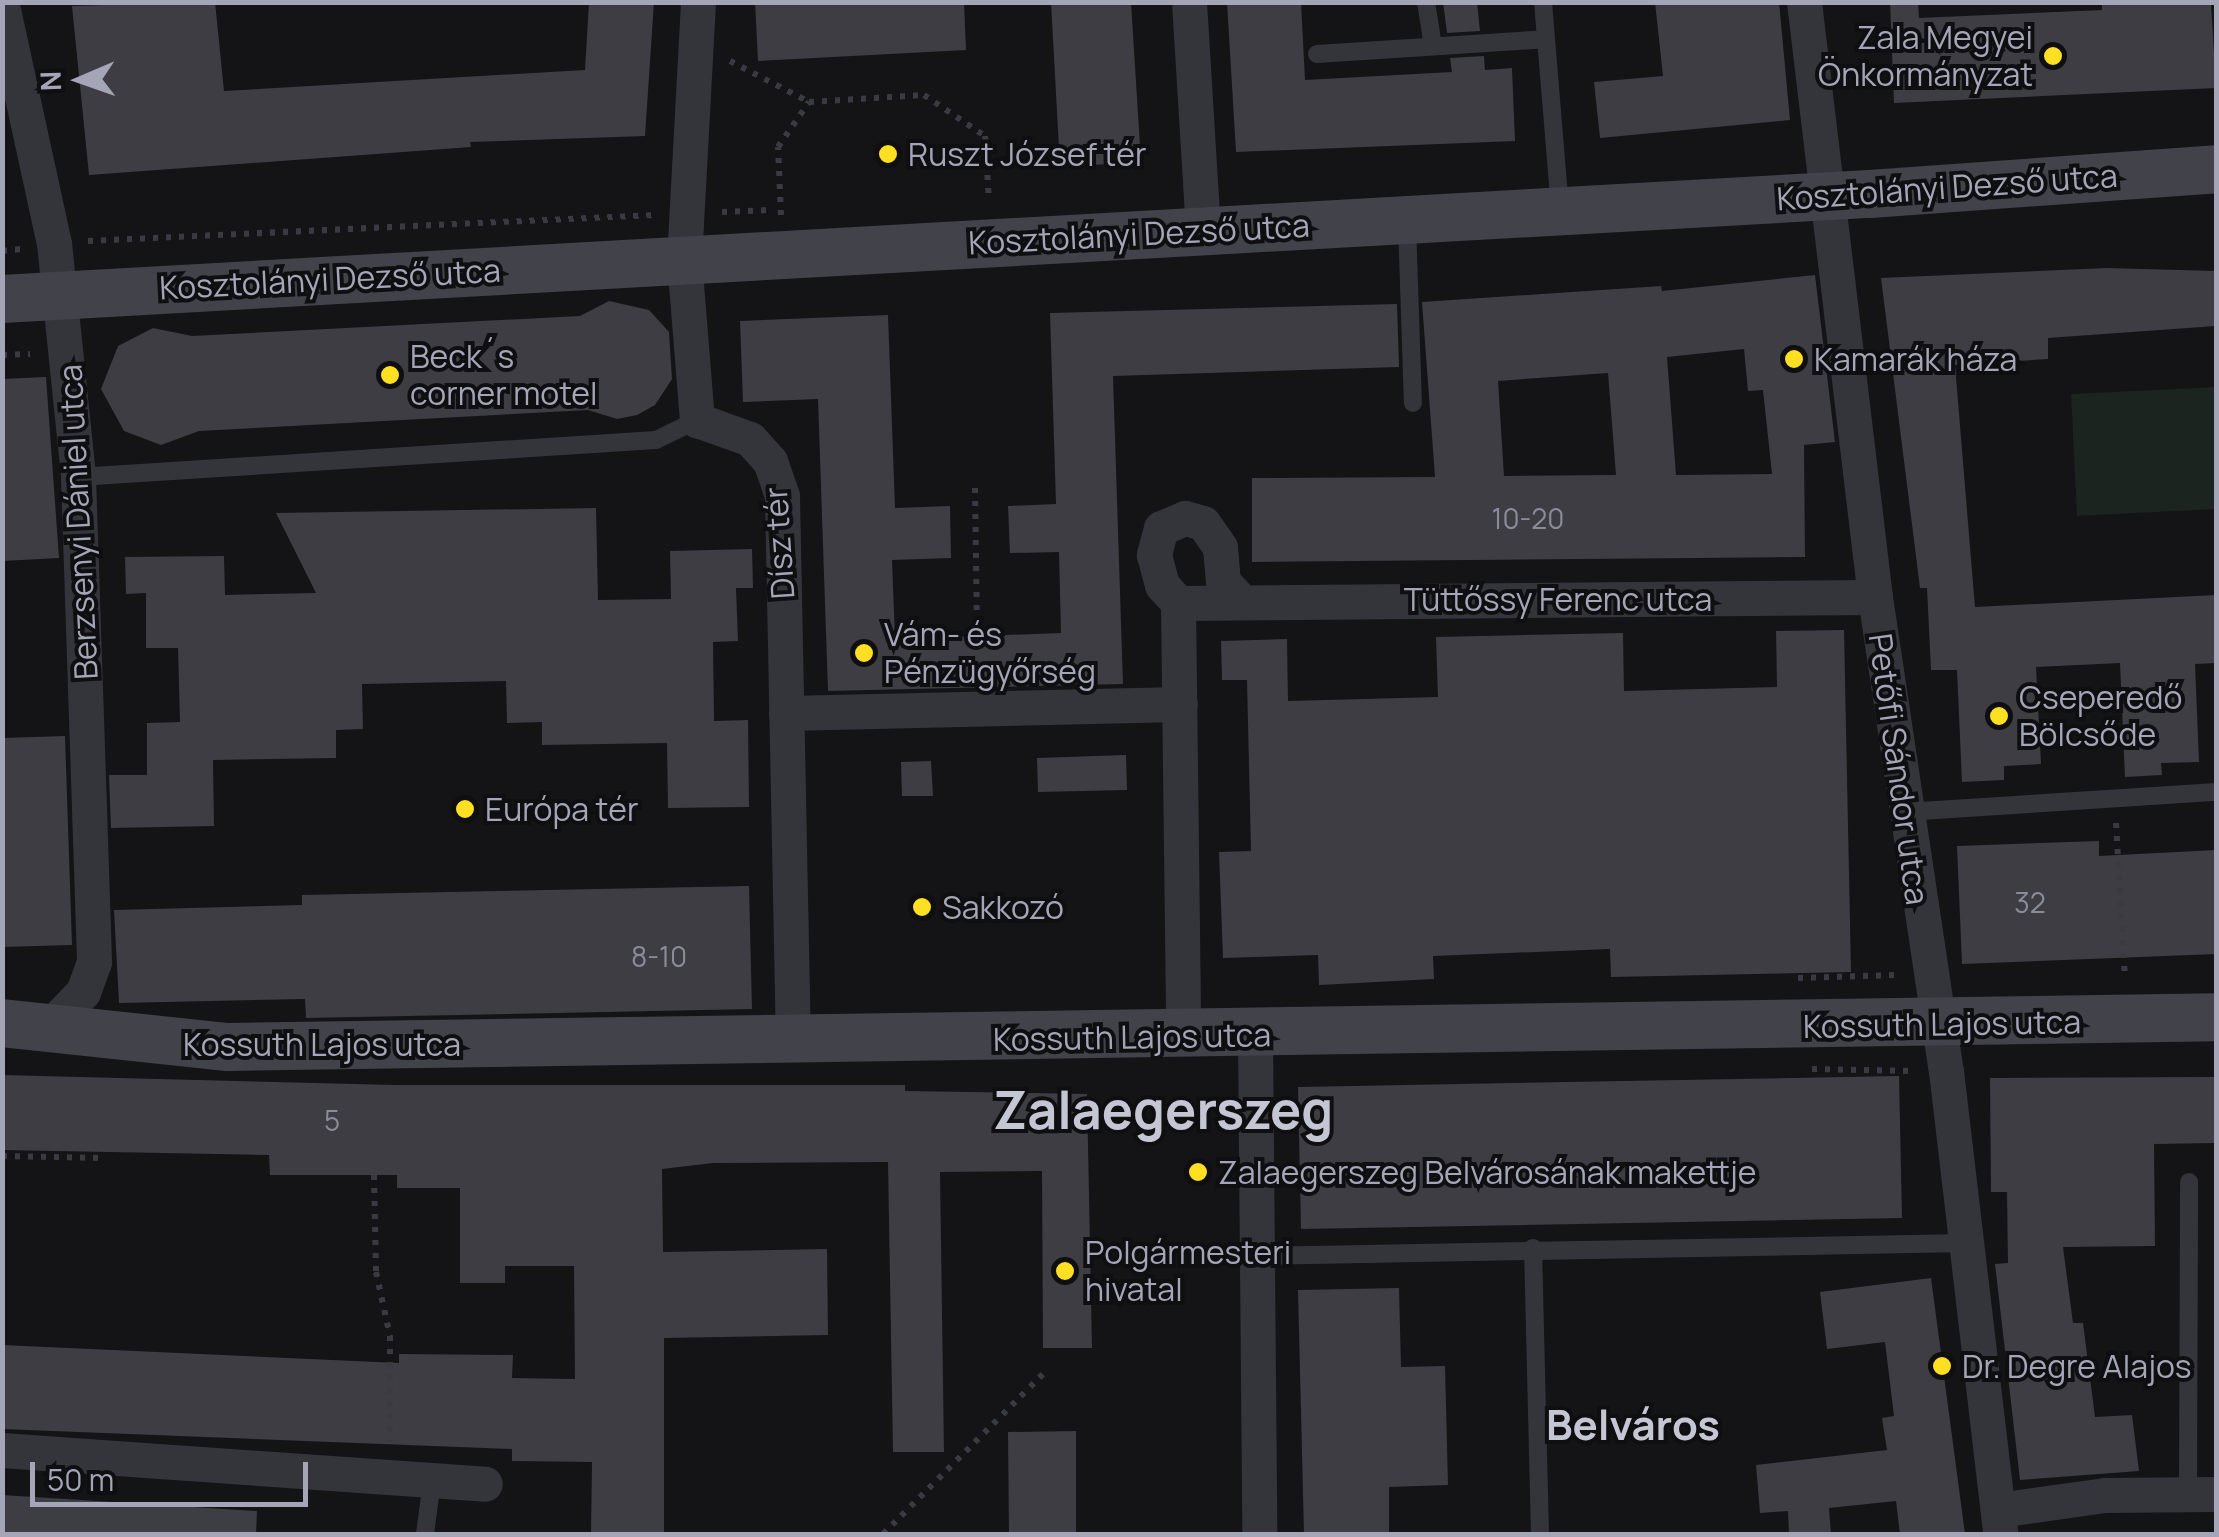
<!DOCTYPE html>
<meta charset="utf-8">
<style>
body{margin:0}
#map{position:relative;width:2219px;height:1537px;overflow:hidden;background:#141315;font-family:Manrope,sans-serif}
div>[style]{position:absolute}
[style*='--x']{left:calc(var(--x)*1px);top:calc(var(--y)*1px);width:calc(var(--w)*1px);rotate:calc(var(--a)*1deg)}
.green>*{inset:0;background:#1b241e}
.building>*{inset:0;background:#3e3d43}
.path>*{height:6px;margin-top:-3px;transform-origin:0;background:repeating-linear-gradient(90deg,#3a3b42 0 5px,transparent 0 13px)}
.lane>*{height:18px;margin:-9px;padding:0 9px;transform-origin:9px;border-radius:9px;background:#34343b}
.street>*{height:35px;margin:-17.5px;padding:0 17.5px;transform-origin:17.5px;border-radius:17.5px;background:#34343b}
.secondary>*{height:48px;margin:-24px;padding:0 24px;transform-origin:24px;border-radius:24px;background:#42424b}
.dots>*{width:28px;height:28px;translate:-50% -50%;box-sizing:border-box;border:5px solid #0f0e10;border-radius:50%}
span{translate:-50% -50%;white-space:nowrap;text-align:center;line-height:1.15;-webkit-text-stroke:8px #0f0e10;paint-order:stroke}
.number-label{font-size:28px;color:#8a8c9a}
.number-label span{-webkit-text-stroke-width:0}
.poi-label{font-size:32px;color:#a4a6b7}
.right{translate:-100% -50%;text-align:right}
.left{translate:0 -50%;text-align:left}
.street-label{font-size:32px;color:#a4a6b7}
.district-label{font-size:42px;color:#c5c6d3;font-weight:700}
.town-label{font-size:52px;color:#c5c6d3;font-weight:700}
.frame{position:absolute;inset:0;border:5px solid #a4a6b7;pointer-events:none}
.north{position:absolute;left:30px;top:30px;width:100px;height:100px;-webkit-text-stroke:8px #0f0e10;paint-order:stroke;rotate:268deg;font-size:28px;font-weight:700;line-height:40px;text-align:center;color:#a4a6b7}
.north::after{content:'';display:block;margin:auto;width:35px;height:45px;background:#a4a6b7;clip-path:polygon(50% 0,100% 100%,50% 72%,0 100%)}
.scale{position:absolute;left:30px;top:1462px;width:278px;height:45px;box-sizing:border-box;border:5px solid #a4a6b7;border-top:0;padding-left:12px;font-size:30px;line-height:35px;white-space:nowrap;color:#a4a6b7;-webkit-text-stroke:8px #0f0e10;paint-order:stroke}
</style>
<div id="map">
<div class="green">
<i style="clip-path:polygon(2216px 387px,2216px 509px,2077px 516px,2071px 394px)"></i>
</div>
<div class="building">
<i style="clip-path:polygon(215px 2px,224px 91px,585px 70px,589px 2px,654px 2px,645px 136px,470px 142px,471px 147px,89px 175px,72px 6px)"></i>
<i style="clip-path:polygon(755px 2px,964px 2px,966px 50px,758px 61px)"></i>
<i style="clip-path:polygon(1051px 2px,1131px 2px,1141px 162px,1060px 167px)"></i>
<i style="clip-path:polygon(1227px 2px,1301px 2px,1305px 80px,1452px 72px,1450px 58px,1484px 56px,1485px 70px,1512px 68px,1515px 141px,1236px 152px)"></i>
<i style="clip-path:polygon(1443px 2px,1477px 2px,1480px 31px,1447px 33px)"></i>
<i style="clip-path:polygon(1655px 2px,1779px 2px,1790px 120px,1600px 138px,1594px 82px,1663px 76px)"></i>
<i style="clip-path:polygon(1890px 2px,1918px 2px,1919px 18px,2102px 10px,2102px 2px,2211px 4px,2216px 88px,1894px 103px)"></i>
<i style="clip-path:polygon(2107px 268px,2216px 271px,2216px 326px,2048px 338px,2048px 359px,1955px 365px,1975px 607px,2216px 595px,2216px 663px,2195px 664px,2199px 762px,2161px 763px,2162px 775px,2125px 777px,2120px 663px,2036px 667px,2041px 764px,2004px 766px,2004px 780px,1962px 782px,1957px 670px,1931px 670px,1927px 588px,1920px 588px,1881px 278px)"></i>
<i style="clip-path:polygon(evenodd,1815px 275px,1835px 442px,1804px 445px,1805px 557px,1252px 562px,1252px 478px,1435px 477px,1422px 302px,1661px 286px,1662px 291px,1815px 275px,1744px 349px,1748px 391px,1763px 390px,1772px 474px,1676px 475px,1667px 357px,1744px 349px,1815px 275px,1608px 373px,1616px 475px,1504px 476px,1498px 381px,1608px 373px)"></i>
<i style="clip-path:polygon(609px 301px,649px 310px,669px 332px,672px 379px,655px 405px,637px 415px,617px 419px,588px 410px,199px 431px,161px 445px,124px 431px,101px 389px,118px 346px,153px 328px,192px 336px,580px 316px)"></i>
<i style="clip-path:polygon(1397px 304px,1399px 367px,1113px 376px,1123px 684px,828px 691px,818px 399px,743px 402px,740px 321px,888px 315px,895px 508px,950px 506px,951px 558px,892px 560px,895px 639px,1061px 633px,1059px 552px,1010px 553px,1008px 506px,1056px 504px,1050px 313px)"></i>
<i style="clip-path:polygon(46px 377px,59px 558px,2px 561px,2px 379px)"></i>
<i style="clip-path:polygon(596px 508px,598px 600px,671px 599px,670px 551px,752px 549px,753px 588px,736px 588px,738px 641px,713px 642px,714px 721px,748px 720px,749px 807px,668px 808px,667px 743px,542px 745px,542px 722px,507px 723px,506px 681px,362px 684px,363px 729px,336px 730px,336px 758px,213px 760px,214px 826px,111px 828px,109px 775px,147px 775px,147px 723px,180px 722px,178px 648px,146px 648px,146px 593px,126px 594px,125px 557px,224px 556px,225px 595px,316px 593px,276px 513px)"></i>
<i style="clip-path:polygon(1844px 630px,1851px 972px,1611px 977px,1610px 949px,1433px 956px,1434px 979px,1319px 985px,1318px 955px,1223px 958px,1219px 852px,1251px 851px,1247px 680px,1222px 680px,1221px 641px,1287px 639px,1288px 701px,1438px 697px,1436px 637px,1623px 633px,1624px 691px,1777px 687px,1776px 631px)"></i>
<i style="clip-path:polygon(65px 736px,72px 945px,2px 947px,2px 738px)"></i>
<i style="clip-path:polygon(1126px 755px,1127px 790px,1038px 792px,1037px 758px)"></i>
<i style="clip-path:polygon(931px 761px,933px 796px,902px 796px,901px 762px)"></i>
<i style="clip-path:polygon(2099px 841px,2099px 856px,2216px 850px,2216px 954px,1962px 964px,1957px 846px)"></i>
<i style="clip-path:polygon(749px 886px,752px 1009px,306px 1018px,305px 999px,119px 1003px,114px 910px,302px 905px,302px 895px)"></i>
<i style="clip-path:polygon(2px 1075px,395px 1085px,905px 1085px,905px 1091px,1087px 1094px,1092px 1348px,1043px 1348px,1042px 1171px,940px 1172px,944px 1452px,893px 1452px,888px 1162px,713px 1163px,662px 1169px,663px 1252px,827px 1249px,828px 1335px,664px 1338px,664px 1534px,591px 1534px,592px 1462px,512px 1461px,512px 1449px,2px 1429px,2px 1345px,399px 1363px,399px 1354px,513px 1355px,512px 1378px,575px 1379px,574px 1266px,505px 1266px,505px 1283px,460px 1283px,460px 1188px,397px 1188px,397px 1175px,270px 1175px,269px 1155px,2px 1150px)"></i>
<i style="clip-path:polygon(1899px 1076px,1902px 1218px,1301px 1229px,1298px 1087px)"></i>
<i style="clip-path:polygon(2216px 1077px,2216px 1143px,2154px 1144px,2155px 1246px,2063px 1247px,2073px 1323px,2083px 1323px,2095px 1417px,2132px 1415px,2139px 1471px,2020px 1480px,1995px 1264px,2008px 1263px,2007px 1192px,1991px 1192px,1990px 1078px)"></i>
<i style="clip-path:polygon(1931px 1278px,1965px 1534px,1900px 1534px,1896px 1501px,1829px 1508px,1831px 1534px,1789px 1534px,1788px 1511px,1760px 1513px,1756px 1465px,1887px 1450px,1882px 1418px,1894px 1416px,1885px 1342px,1827px 1349px,1820px 1292px)"></i>
<i style="clip-path:polygon(1399px 1288px,1401px 1367px,1445px 1366px,1448px 1485px,1389px 1487px,1389px 1534px,1304px 1534px,1298px 1290px)"></i>
<i style="clip-path:polygon(1076px 1431px,1076px 1534px,1009px 1534px,1008px 1432px)"></i>
<i style="clip-path:polygon(2px 1495px,257px 1511px,256px 1534px,2px 1534px)"></i>
</div>
<div class="path">
<i style="--x:730;--y:61;--w:89;--a:27.4"></i>
<i style="--x:722;--y:212;--w:48;--a:-2.4"></i>
<i style="--x:781;--y:215;--w:68;--a:-92.5"></i>
<i style="--x:778;--y:147;--w:55;--a:-55.4"></i>
<i style="--x:809;--y:102;--w:115;--a:-3.5"></i>
<i style="--x:924;--y:95;--w:73;--a:33.9"></i>
<i style="--x:985;--y:136;--w:65;--a:86.5"></i>
<i style="--x:88;--y:241;--w:568;--a:-2.63"></i>
<i style="--x:2;--y:251;--w:19;--a:-6"></i>
<i style="--x:2;--y:355;--w:28;--a:-2"></i>
<i style="--x:975;--y:488;--w:148;--a:89.2"></i>
<i style="--x:2116;--y:823;--w:154;--a:86.7"></i>
<i style="--x:1798;--y:978;--w:98;--a:-1.8"></i>
<i style="--x:1812;--y:1069;--w:102;--a:1.1"></i>
<i style="--x:2;--y:1156;--w:102;--a:1.1"></i>
<i style="--x:374;--y:1175;--w:97;--a:88.8"></i>
<i style="--x:376;--y:1272;--w:66;--a:77.7"></i>
<i style="--x:390;--y:1336;--w:106;--a:90"></i>
<i style="--x:883;--y:1534;--w:228;--a:-45"></i>
</div>
<div class="lane">
<i style="--x:1426;--y:2;--w:45;--a:81"></i>
<i style="--x:1543;--y:2;--w:209;--a:85.3"></i>
<i style="--x:1317;--y:54;--w:229;--a:-3.7"></i>
<i style="--x:1407;--y:224;--w:179;--a:88.1"></i>
<i style="--x:78;--y:477;--w:579;--a:-3.66"></i>
<i style="--x:656;--y:440;--w:46;--a:-26"></i>
<i style="--x:1905;--y:812;--w:312;--a:-3.7"></i>
<i style="--x:1533;--y:1248;--w:286;--a:88.6"></i>
<i style="--x:1258;--y:1256;--w:707;--a:-1.05"></i>
<i style="--x:2188;--y:1495;--w:313;--a:-89.8"></i>
<i style="--x:425;--y:1534;--w:53;--a:-82.5"></i>
</div>
<div class="street">
<i style="--x:698;--y:2;--w:257;--a:93.1"></i>
<i style="--x:684;--y:259;--w:162;--a:85.4"></i>
<i style="--x:697;--y:420;--w:56;--a:19.7"></i>
<i style="--x:750;--y:439;--w:30;--a:48"></i>
<i style="--x:770;--y:461;--w:37;--a:71"></i>
<i style="--x:782;--y:496;--w:546;--a:88.85"></i>
<i style="--x:1189;--y:2;--w:227;--a:86.5"></i>
<i style="--x:1804;--y:2;--w:599;--a:83.2"></i>
<i style="--x:1875;--y:597;--w:479;--a:81.5"></i>
<i style="--x:1946;--y:1071;--w:466;--a:83.3"></i>
<i style="--x:2;--y:5;--w:244;--a:77.7"></i>
<i style="--x:54;--y:243;--w:235;--a:84.1"></i>
<i style="--x:78;--y:477;--w:485;--a:88.1"></i>
<i style="--x:94;--y:962;--w:32;--a:110"></i>
<i style="--x:83;--y:992;--w:50;--a:134.2"></i>
<i style="--x:1241;--y:601;--w:26;--a:-133"></i>
<i style="--x:1223;--y:582;--w:35;--a:-95"></i>
<i style="--x:1220;--y:547;--w:29;--a:-125"></i>
<i style="--x:1203;--y:523;--w:19;--a:-164"></i>
<i style="--x:1185;--y:518;--w:26;--a:157"></i>
<i style="--x:1161;--y:528;--w:28;--a:105"></i>
<i style="--x:1154;--y:555;--w:31;--a:75"></i>
<i style="--x:1162;--y:585;--w:24;--a:48"></i>
<i style="--x:1178;--y:603;--w:697;--a:-0.49"></i>
<i style="--x:1178;--y:603;--w:433;--a:89.3"></i>
<i style="--x:786;--y:713;--w:394;--a:-1.3"></i>
<i style="--x:1255;--y:1035;--w:499;--a:89.5"></i>
<i style="--x:2;--y:1450;--w:484;--a:4"></i>
<i style="--x:1998;--y:1510;--w:108;--a:-8"></i>
<i style="--x:2105;--y:1495;--w:111;--a:-0.5"></i>
</div>
<div class="secondary">
<i style="--x:2;--y:299;--w:1871;--a:-3.22"></i>
<i style="--x:1870;--y:194;--w:347;--a:-4.1"></i>
<i style="--x:2;--y:1023;--w:227;--a:6.1"></i>
<i style="--x:228;--y:1047;--w:1988;--a:-0.86"></i>
</div>
<div class="dots">
<i style="left:2053px;top:56px;background:#ffdf22"></i>
<i style="left:888px;top:154px;background:#ffdf22"></i>
<i style="left:1794px;top:359px;background:#ffdf22"></i>
<i style="left:390px;top:375px;background:#ffdf22"></i>
<i style="left:864px;top:653px;background:#ffdf22"></i>
<i style="left:1999px;top:716px;background:#ffdf22"></i>
<i style="left:465px;top:809px;background:#ffdf22"></i>
<i style="left:922px;top:907px;background:#ffdf22"></i>
<i style="left:1198px;top:1172px;background:#ffdf22"></i>
<i style="left:1065px;top:1271px;background:#ffdf22"></i>
<i style="left:1942px;top:1366px;background:#ffdf22"></i>
</div>
<div class="number-label">
<span style="left:1528px;top:518px">10-20</span>
<span style="left:2030px;top:902px">32</span>
<span style="left:659px;top:956px">8-10</span>
<span style="left:332px;top:1120px">5</span>
</div>
<div class="poi-label">
<span class="right" style="left:2033px;top:56px">Zala Megyei<br>Önkormányzat</span>
<span class="left" style="left:908px;top:154px">Ruszt József tér</span>
<span class="left" style="left:410px;top:375px">Beck´s<br>corner motel</span>
<span class="left" style="left:1814px;top:359px">Kamarák háza</span>
<span class="left" style="left:884px;top:653px">Vám- és<br>Pénzügyőrség</span>
<span class="left" style="left:2019px;top:716px">Cseperedő<br>Bölcsőde</span>
<span class="left" style="left:485px;top:809px">Európa tér</span>
<span class="left" style="left:942px;top:907px">Sakkozó</span>
<span class="left" style="left:1218px;top:1172px">Zalaegerszeg Belvárosának makettje</span>
<span class="left" style="left:1085px;top:1271px">Polgármesteri<br>hivatal</span>
<span class="left" style="left:1962px;top:1366px">Dr. Degre Alajos</span>
</div>
<div class="street-label">
<span style="left:1947px;top:187px;rotate:-4deg">Kosztolányi Dezső utca</span>
<span style="left:1139px;top:234px;rotate:-3deg">Kosztolányi Dezső utca</span>
<span style="left:330px;top:279px;rotate:-3deg">Kosztolányi Dezső utca</span>
<span style="left:78px;top:522px;rotate:-93deg">Berzsenyi Dániel utca</span>
<span style="left:779px;top:543px;rotate:-94deg">Dísz tér</span>
<span style="left:1558px;top:599px">Tüttőssy Ferenc utca</span>
<span style="left:1899px;top:769px;rotate:82deg">Petőfi Sándor utca</span>
<span style="left:1942px;top:1024px;rotate:-1deg">Kossuth Lajos utca</span>
<span style="left:1132px;top:1037px;rotate:-1deg">Kossuth Lajos utca</span>
<span style="left:322px;top:1044px">Kossuth Lajos utca</span>
</div>
<div class="district-label">
<span style="left:1633px;top:1424px">Belváros</span>
</div>
<div class="town-label">
<span style="left:1163px;top:1110px">Zalaegerszeg</span>
</div>
<div class="frame"></div>
<div class="north">N</div>
<div class="scale">50 m</div>
</div>
